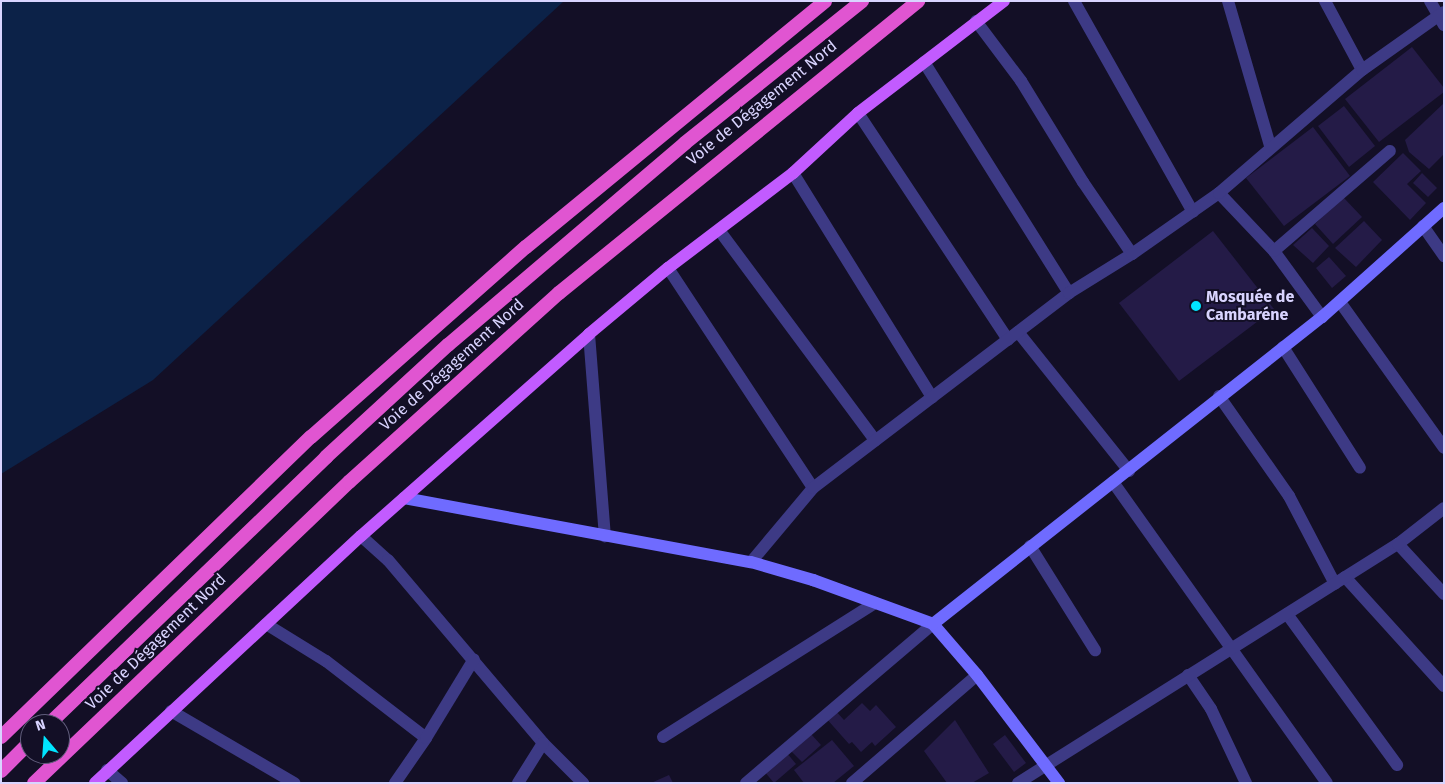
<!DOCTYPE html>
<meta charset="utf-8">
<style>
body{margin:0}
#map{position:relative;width:1445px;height:784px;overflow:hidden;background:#130f26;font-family:"Fira Sans",sans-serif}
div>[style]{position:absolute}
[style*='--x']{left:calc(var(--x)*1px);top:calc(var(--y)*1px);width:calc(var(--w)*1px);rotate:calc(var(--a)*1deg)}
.water>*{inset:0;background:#0c2248}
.building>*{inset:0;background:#241b47}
.minor>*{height:12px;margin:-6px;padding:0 6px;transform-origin:6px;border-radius:6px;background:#3d3a85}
.secondary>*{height:12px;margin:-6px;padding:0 6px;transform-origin:6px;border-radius:6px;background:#6f6bff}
.primary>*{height:12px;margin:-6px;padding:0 6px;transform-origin:6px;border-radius:6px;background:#c25bff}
.trunk>*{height:14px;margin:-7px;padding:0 7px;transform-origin:7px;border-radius:7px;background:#e055d1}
.dots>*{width:14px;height:14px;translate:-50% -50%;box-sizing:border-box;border:2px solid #130f26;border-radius:50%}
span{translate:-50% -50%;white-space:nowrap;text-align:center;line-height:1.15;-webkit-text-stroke:4px #130f26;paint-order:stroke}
.street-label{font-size:16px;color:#d9d4ff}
.poi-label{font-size:16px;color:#d9d4ff;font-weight:700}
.left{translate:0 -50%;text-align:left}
.frame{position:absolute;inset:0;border:2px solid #d9d4ff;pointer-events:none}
.north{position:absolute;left:20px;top:714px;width:50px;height:50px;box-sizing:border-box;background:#130f26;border:1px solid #625e7d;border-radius:50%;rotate:342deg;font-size:14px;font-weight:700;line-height:20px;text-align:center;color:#d9d4ff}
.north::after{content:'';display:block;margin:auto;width:18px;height:22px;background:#00e5ff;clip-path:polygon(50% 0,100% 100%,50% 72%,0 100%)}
</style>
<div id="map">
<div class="water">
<i style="clip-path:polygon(1px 1px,564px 1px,153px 380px,1px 474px)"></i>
</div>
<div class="building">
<i style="clip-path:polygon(1412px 47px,1444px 88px,1444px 92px,1379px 142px,1345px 99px)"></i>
<i style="clip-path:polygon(1444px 103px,1444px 154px,1429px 169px,1409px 152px,1405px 140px)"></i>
<i style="clip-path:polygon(1344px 106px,1375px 146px,1349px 167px,1318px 126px)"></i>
<i style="clip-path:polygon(1313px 127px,1350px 176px,1284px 226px,1246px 178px)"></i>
<i style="clip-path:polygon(1403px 153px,1421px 171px,1407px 184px,1426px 203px,1410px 220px,1373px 182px)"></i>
<i style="clip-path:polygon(1422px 173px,1437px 188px,1428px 197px,1413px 183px)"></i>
<i style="clip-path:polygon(1343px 197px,1362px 217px,1333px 244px,1315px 224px)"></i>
<i style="clip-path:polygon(1364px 221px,1382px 240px,1356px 267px,1335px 248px)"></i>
<i style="clip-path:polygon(1312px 228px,1329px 246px,1313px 263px,1293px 245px)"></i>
<i style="clip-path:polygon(1213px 231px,1274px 309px,1179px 381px,1119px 303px)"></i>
<i style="clip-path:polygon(1329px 257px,1346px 276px,1332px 288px,1316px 268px)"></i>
<i style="clip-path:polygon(862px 703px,870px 711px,876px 705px,896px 727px,875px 746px,872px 742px,861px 752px,852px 742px,849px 744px,825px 717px,834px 709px,844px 720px)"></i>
<i style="clip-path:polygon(955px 720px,989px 773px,972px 783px,947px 783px,924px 751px)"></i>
<i style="clip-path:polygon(811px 734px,821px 745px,802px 762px,791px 751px)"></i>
<i style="clip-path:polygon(1005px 735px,1026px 763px,1014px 772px,993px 744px)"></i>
<i style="clip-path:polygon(832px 740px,854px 766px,833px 783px,804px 783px,794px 770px)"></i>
<i style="clip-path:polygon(786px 752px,796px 764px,774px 783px,764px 771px)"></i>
<i style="clip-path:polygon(669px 775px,673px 783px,651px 783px)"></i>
</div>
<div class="minor">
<i style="--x:1074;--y:1;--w:242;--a:60.6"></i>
<i style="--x:1228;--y:1;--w:151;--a:73.8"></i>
<i style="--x:1325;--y:1;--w:78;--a:61.8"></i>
<i style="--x:1430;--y:1;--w:28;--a:60"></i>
<i style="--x:976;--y:21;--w:75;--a:53.1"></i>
<i style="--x:1021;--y:81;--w:119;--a:58.5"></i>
<i style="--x:1083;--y:182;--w:87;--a:55.8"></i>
<i style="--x:924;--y:62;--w:273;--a:57.9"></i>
<i style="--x:858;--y:113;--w:272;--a:56.5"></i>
<i style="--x:793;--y:173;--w:264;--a:58.2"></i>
<i style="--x:1219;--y:193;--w:80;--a:46.5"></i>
<i style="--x:1274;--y:251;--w:82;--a:54"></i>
<i style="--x:1423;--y:226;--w:37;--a:55"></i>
<i style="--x:719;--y:230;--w:262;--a:53.4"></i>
<i style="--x:1274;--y:251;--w:153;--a:-40.8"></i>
<i style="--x:668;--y:268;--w:263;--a:56.6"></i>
<i style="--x:1340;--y:302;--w:179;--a:54.5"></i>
<i style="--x:1018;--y:332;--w:178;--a:51.4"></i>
<i style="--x:589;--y:334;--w:203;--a:85.5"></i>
<i style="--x:1283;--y:347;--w:143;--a:57.5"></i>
<i style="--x:1219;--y:396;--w:122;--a:55"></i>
<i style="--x:1289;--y:496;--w:99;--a:62.4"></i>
<i style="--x:1113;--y:482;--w:369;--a:54.6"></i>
<i style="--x:361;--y:536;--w:36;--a:42"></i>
<i style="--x:388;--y:560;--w:240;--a:49.7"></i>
<i style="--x:543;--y:743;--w:57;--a:45"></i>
<i style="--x:1398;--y:544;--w:68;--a:47.4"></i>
<i style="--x:1030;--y:546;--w:123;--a:58"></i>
<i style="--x:751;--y:562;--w:97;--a:-50"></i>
<i style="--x:813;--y:488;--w:322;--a:-37.3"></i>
<i style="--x:1069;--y:293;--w:74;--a:-31.8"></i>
<i style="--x:1132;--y:254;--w:106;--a:-35"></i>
<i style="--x:1219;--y:193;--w:189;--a:-40.7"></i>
<i style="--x:1362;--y:70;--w:100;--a:-35.3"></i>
<i style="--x:1345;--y:577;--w:147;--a:47.8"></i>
<i style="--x:1287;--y:614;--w:187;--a:53.9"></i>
<i style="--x:266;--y:624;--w:70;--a:31.7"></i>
<i style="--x:326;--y:661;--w:126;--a:37.6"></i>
<i style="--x:1188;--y:675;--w:41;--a:55.9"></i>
<i style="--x:1211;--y:709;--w:82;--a:64.7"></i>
<i style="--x:171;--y:711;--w:143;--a:30.3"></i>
<i style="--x:663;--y:737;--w:251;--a:-32.3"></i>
<i style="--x:107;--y:770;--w:20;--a:41"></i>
<i style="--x:395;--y:783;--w:55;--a:-55.4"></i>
<i style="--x:426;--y:738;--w:92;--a:-58.7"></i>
<i style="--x:518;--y:783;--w:47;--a:-58"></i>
<i style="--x:746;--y:783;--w:245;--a:-40.4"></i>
<i style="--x:852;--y:783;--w:165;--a:-40.8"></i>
<i style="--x:1018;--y:783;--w:449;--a:-32.2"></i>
<i style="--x:1398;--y:544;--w:58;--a:-38"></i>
</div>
<div class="secondary">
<i style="--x:404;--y:498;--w:353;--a:10.5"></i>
<i style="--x:751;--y:562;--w:65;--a:16.2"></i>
<i style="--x:813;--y:580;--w:128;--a:20.1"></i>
<i style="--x:933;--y:624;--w:67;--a:49.2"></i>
<i style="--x:977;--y:675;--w:136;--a:52.8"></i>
<i style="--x:933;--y:624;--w:496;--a:-38.3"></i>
<i style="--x:1322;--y:317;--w:164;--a:-41.8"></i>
</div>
<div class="primary">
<i style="--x:95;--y:783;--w:363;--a:-42.9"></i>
<i style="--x:361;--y:536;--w:305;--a:-41.5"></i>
<i style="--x:589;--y:334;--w:103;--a:-39.9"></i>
<i style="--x:668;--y:268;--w:157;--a:-37.2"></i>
<i style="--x:793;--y:173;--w:88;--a:-42.7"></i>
<i style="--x:858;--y:113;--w:184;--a:-37.5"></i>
</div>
<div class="trunk">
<i style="--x:49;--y:724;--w:385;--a:-43.9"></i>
<i style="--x:326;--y:457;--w:166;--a:-42.6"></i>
<i style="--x:448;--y:345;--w:311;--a:-40.4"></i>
<i style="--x:685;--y:143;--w:227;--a:-38.7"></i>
<i style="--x:1;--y:737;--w:431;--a:-44.1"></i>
<i style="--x:311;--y:437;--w:287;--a:-41.5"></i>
<i style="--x:526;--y:247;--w:387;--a:-39.4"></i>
<i style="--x:1;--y:771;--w:41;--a:-45"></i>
<i style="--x:34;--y:783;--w:436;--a:-43.7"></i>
<i style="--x:349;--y:482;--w:283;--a:-42"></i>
<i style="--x:559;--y:293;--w:463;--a:-39.1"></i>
</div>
<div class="dots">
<i style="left:1196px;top:306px;background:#00e5ff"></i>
</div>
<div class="street-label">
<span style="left:762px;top:103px;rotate:-39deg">Voie de Dégagement Nord</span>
<span style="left:452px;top:365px;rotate:-42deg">Voie de Dégagement Nord</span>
<span style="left:156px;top:642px;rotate:-44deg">Voie de Dégagement Nord</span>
</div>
<div class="poi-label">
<span class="left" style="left:1206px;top:306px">Mosquée de<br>Cambaréne</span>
</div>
<div class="frame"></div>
<div class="north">N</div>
</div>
